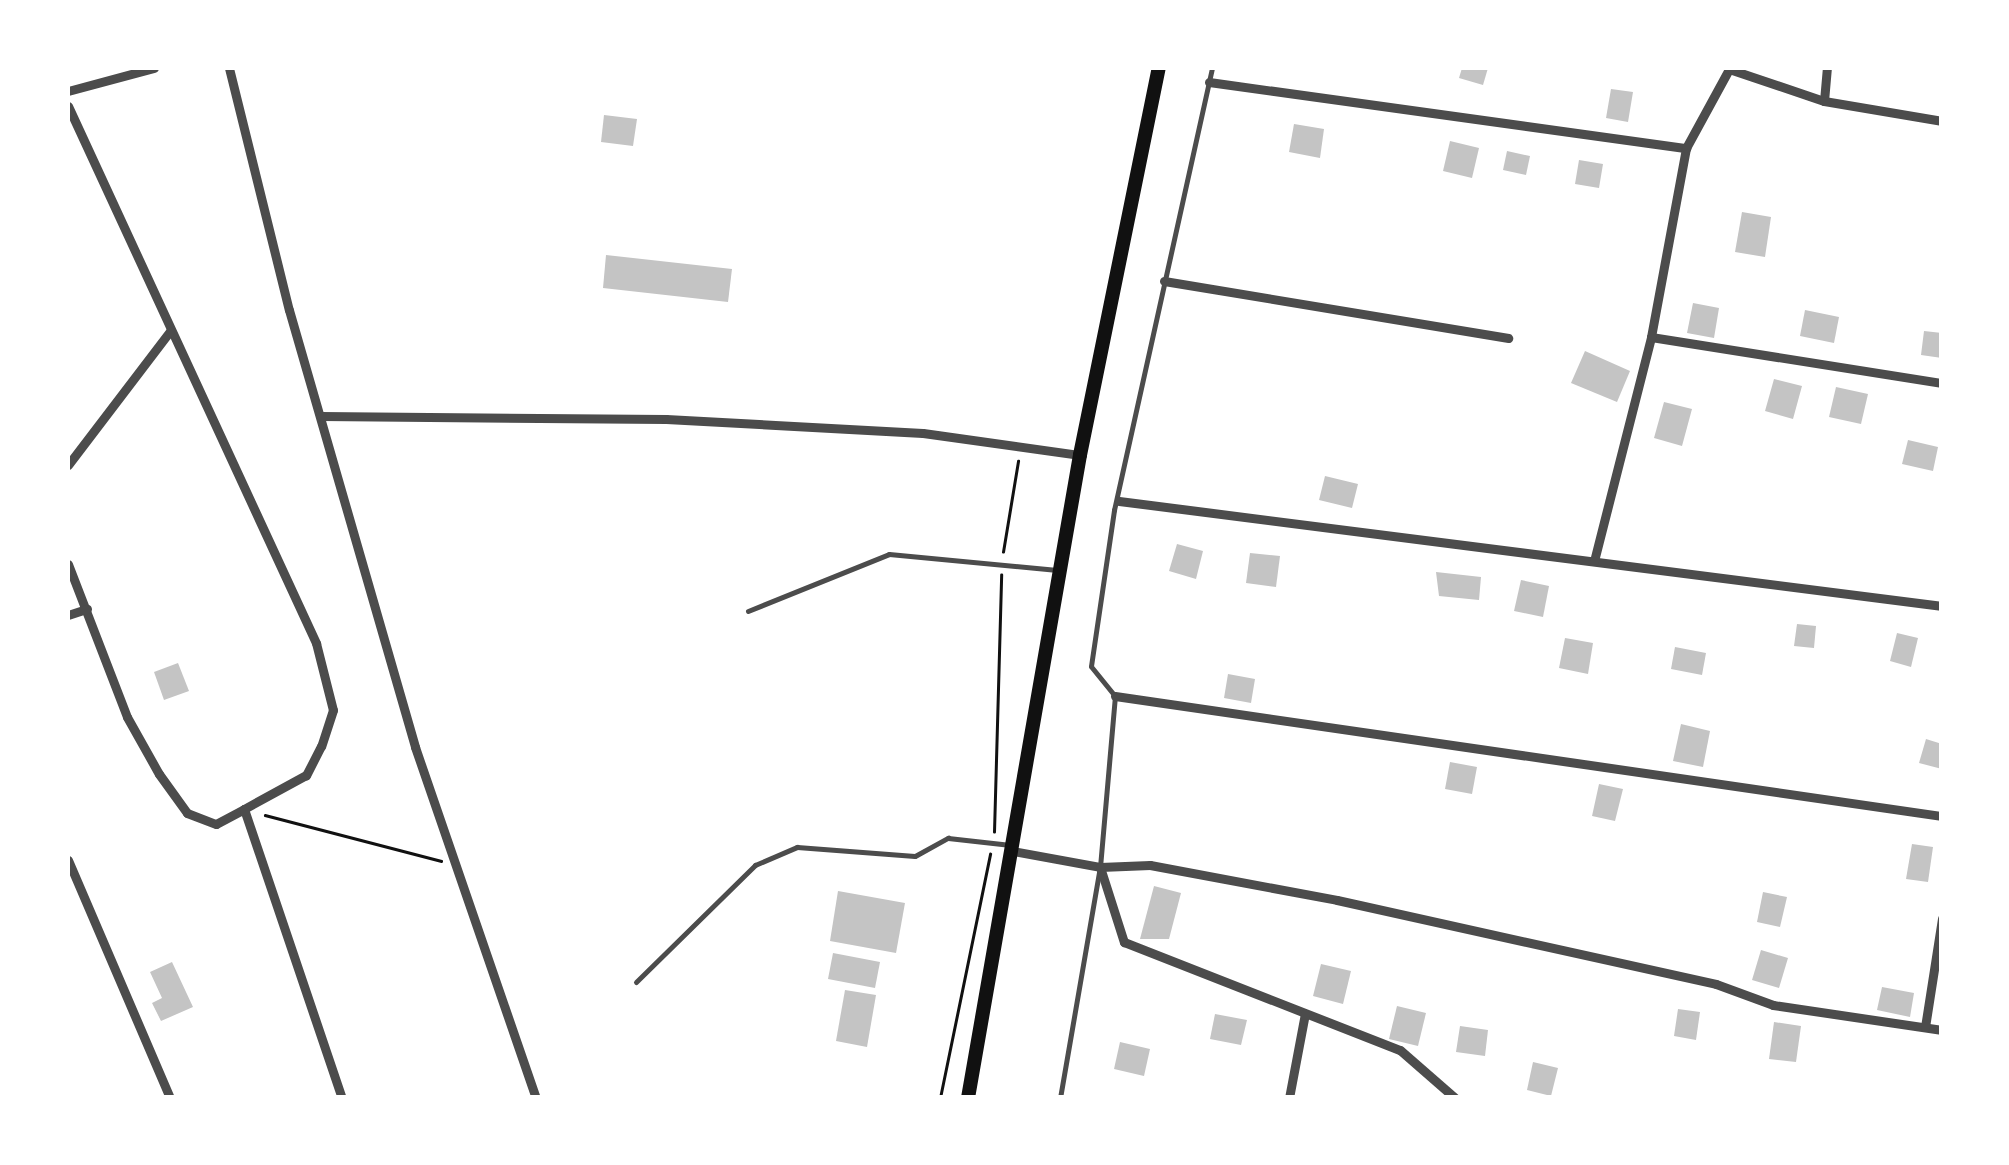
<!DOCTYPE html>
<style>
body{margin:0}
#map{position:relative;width:2009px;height:1165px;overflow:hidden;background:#fff;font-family:Raleway,sans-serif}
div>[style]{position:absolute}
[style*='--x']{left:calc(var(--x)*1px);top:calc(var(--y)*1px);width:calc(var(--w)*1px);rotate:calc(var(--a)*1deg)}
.building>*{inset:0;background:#c4c4c4}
.path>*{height:2.5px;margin:-1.25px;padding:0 1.25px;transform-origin:1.25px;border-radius:1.25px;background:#111}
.service>*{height:5px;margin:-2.5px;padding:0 2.5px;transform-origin:2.5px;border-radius:2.5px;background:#4c4c4c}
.minor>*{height:9px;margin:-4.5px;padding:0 4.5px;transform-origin:4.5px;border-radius:4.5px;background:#4c4c4c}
.secondary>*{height:14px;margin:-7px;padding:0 7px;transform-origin:7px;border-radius:7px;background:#111}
span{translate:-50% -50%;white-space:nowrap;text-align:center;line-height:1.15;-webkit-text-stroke:8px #fff;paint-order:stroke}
.frame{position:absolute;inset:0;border:70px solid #fff;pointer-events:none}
</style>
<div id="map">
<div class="building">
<i style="clip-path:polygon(1462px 68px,1488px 68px,1483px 85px,1459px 78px)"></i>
<i style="clip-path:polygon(1611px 89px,1633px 92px,1628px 122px,1606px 118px)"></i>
<i style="clip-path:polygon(604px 115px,637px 119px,633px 146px,601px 142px)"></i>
<i style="clip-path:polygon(1294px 124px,1324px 129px,1320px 158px,1289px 152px)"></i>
<i style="clip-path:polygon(1450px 141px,1479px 148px,1472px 178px,1443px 171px)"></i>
<i style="clip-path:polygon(1507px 151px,1530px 156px,1526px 175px,1503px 170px)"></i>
<i style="clip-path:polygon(1579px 160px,1603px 164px,1599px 188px,1575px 184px)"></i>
<i style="clip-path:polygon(1742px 212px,1771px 217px,1765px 257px,1735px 252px)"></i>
<i style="clip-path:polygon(606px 255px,732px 269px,728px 302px,603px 288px)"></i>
<i style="clip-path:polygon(1693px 303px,1719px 308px,1714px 338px,1687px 333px)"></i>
<i style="clip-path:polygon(1805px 310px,1839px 317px,1834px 343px,1800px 336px)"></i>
<i style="clip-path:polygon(1924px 331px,1942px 333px,1942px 358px,1921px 355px)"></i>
<i style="clip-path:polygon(1585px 351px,1630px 371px,1617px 402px,1571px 383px)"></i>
<i style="clip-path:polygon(1774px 379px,1802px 386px,1793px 419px,1765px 411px)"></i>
<i style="clip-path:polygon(1836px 387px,1868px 394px,1861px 424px,1829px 417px)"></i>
<i style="clip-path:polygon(1664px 402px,1692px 409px,1682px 446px,1654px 438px)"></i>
<i style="clip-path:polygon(1908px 440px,1938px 447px,1933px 471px,1902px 464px)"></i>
<i style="clip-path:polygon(1325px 476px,1358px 484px,1352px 508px,1319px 500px)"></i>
<i style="clip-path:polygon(1177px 544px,1203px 551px,1196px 579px,1169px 571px)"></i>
<i style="clip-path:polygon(1250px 553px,1280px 556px,1276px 587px,1246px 583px)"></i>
<i style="clip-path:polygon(1436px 572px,1481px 577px,1479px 600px,1439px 596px)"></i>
<i style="clip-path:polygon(1521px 580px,1549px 586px,1543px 617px,1514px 611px)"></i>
<i style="clip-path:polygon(1797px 624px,1816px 626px,1814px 648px,1794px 646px)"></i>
<i style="clip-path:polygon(1897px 633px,1918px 638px,1911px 667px,1890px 661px)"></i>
<i style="clip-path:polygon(1565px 638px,1593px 643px,1588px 674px,1559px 668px)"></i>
<i style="clip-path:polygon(1675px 647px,1706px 653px,1702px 675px,1671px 669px)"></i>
<i style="clip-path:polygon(178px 663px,189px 691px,164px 700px,154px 672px)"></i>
<i style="clip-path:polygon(1228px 674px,1255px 679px,1251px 703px,1224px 698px)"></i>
<i style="clip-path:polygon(1681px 724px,1710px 731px,1703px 767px,1673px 761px)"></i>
<i style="clip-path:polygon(1926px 739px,1942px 744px,1942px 769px,1919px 763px)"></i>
<i style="clip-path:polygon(1450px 762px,1477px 767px,1472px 794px,1445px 789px)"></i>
<i style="clip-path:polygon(1599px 784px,1623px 789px,1615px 821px,1592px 816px)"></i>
<i style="clip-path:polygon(1912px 844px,1933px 847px,1928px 882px,1906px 879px)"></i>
<i style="clip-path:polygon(1154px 886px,1181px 893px,1169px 939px,1140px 939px)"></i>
<i style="clip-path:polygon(838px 891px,905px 903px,896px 953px,830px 941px)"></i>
<i style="clip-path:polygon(1763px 892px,1787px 897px,1780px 927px,1757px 922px)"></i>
<i style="clip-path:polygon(1761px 950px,1788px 958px,1779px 988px,1752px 980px)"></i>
<i style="clip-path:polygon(833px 953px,880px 962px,875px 988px,828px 979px)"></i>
<i style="clip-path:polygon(172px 962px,193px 1007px,161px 1021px,152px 1003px,162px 998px,150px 972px)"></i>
<i style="clip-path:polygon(1321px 964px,1351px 971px,1343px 1004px,1313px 996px)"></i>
<i style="clip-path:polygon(1882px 987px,1914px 993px,1910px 1017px,1877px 1010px)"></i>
<i style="clip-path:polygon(845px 990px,876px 995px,867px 1047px,836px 1041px)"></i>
<i style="clip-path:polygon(1397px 1006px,1426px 1013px,1418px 1046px,1389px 1039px)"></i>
<i style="clip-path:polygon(1678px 1009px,1700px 1012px,1696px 1040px,1674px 1036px)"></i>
<i style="clip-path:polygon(1215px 1014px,1247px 1020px,1241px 1045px,1210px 1039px)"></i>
<i style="clip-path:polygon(1774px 1022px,1801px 1026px,1796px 1062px,1769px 1059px)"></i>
<i style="clip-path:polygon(1460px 1026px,1488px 1030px,1485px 1056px,1456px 1052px)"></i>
<i style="clip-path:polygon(1120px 1042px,1150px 1049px,1144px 1076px,1114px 1069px)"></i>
<i style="clip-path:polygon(1533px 1062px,1558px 1068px,1551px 1096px,1527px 1090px)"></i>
</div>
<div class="path">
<i style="--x:1003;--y:552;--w:92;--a:-80.6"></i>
<i style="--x:265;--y:815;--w:182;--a:14.6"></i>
<i style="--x:994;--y:832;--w:257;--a:-88.4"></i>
<i style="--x:940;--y:1098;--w:249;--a:-78.4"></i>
</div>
<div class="service">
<i style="--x:748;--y:611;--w:152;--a:-22"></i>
<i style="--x:889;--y:554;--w:169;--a:5.4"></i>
<i style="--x:636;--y:982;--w:167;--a:-44.5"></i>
<i style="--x:755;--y:865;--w:46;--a:-23.2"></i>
<i style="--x:797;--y:847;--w:118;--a:4.4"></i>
<i style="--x:915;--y:856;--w:38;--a:-29"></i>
<i style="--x:948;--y:838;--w:63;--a:6.3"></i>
<i style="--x:1060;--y:1098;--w:234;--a:-80.2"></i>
<i style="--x:1100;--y:867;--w:172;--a:-85"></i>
<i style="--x:1115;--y:696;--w:38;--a:-129"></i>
<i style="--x:1091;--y:666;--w:158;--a:-81.6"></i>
<i style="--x:1114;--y:510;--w:453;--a:-77.5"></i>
</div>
<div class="minor">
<i style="--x:229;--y:68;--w:249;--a:76.1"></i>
<i style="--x:289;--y:310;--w:455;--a:73.9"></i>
<i style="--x:415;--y:747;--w:371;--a:71"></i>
<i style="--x:1209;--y:82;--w:482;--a:7.9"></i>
<i style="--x:68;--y:91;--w:89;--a:-15"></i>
<i style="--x:1824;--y:101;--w:33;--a:-85"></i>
<i style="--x:68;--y:106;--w:592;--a:65.21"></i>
<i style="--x:316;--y:643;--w:69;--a:75.8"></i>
<i style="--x:333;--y:710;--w:38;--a:108"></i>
<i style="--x:321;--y:746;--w:33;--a:117"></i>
<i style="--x:306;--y:775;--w:71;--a:151.3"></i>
<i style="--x:1164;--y:281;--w:349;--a:9.4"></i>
<i style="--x:1651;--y:337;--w:295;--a:9"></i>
<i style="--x:321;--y:416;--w:345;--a:0.5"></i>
<i style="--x:666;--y:419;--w:257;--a:3.1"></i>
<i style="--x:923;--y:433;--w:159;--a:8"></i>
<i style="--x:68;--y:465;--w:168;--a:-52.7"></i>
<i style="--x:1119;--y:501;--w:830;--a:7.27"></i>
<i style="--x:1594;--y:561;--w:231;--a:-75.7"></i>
<i style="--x:1651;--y:337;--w:192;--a:-79.5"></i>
<i style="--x:1686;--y:148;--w:90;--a:-61.4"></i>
<i style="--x:1729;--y:69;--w:100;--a:18.6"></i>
<i style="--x:1824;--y:101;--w:120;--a:9.6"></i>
<i style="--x:68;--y:564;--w:164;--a:68.9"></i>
<i style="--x:127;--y:717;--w:65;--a:60.7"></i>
<i style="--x:159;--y:774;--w:48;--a:54.3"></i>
<i style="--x:187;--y:813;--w:31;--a:21"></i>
<i style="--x:216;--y:824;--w:32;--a:-28"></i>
<i style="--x:244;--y:809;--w:305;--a:71.3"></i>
<i style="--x:68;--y:615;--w:20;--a:-18"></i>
<i style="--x:1115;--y:696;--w:836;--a:8.26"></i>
<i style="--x:1013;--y:851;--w:88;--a:10.4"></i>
<i style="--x:1100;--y:867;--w:50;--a:-2.3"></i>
<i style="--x:1150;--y:865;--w:190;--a:10.6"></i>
<i style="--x:1337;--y:900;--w:388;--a:12.5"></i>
<i style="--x:1716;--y:984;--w:61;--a:20.2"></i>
<i style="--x:1773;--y:1005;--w:171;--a:8.4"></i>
<i style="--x:68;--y:860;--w:259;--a:66.8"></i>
<i style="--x:1100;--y:867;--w:79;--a:72.3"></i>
<i style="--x:1124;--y:942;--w:296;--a:21.4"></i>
<i style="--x:1400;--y:1050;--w:73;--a:41.1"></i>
<i style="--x:1925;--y:1027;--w:110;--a:-81.1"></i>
<i style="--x:1289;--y:1098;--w:86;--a:-79.3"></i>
</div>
<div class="secondary">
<i style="--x:968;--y:1098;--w:653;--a:-80.12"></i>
<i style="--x:1080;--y:455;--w:395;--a:-78.5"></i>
</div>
<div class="frame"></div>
</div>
